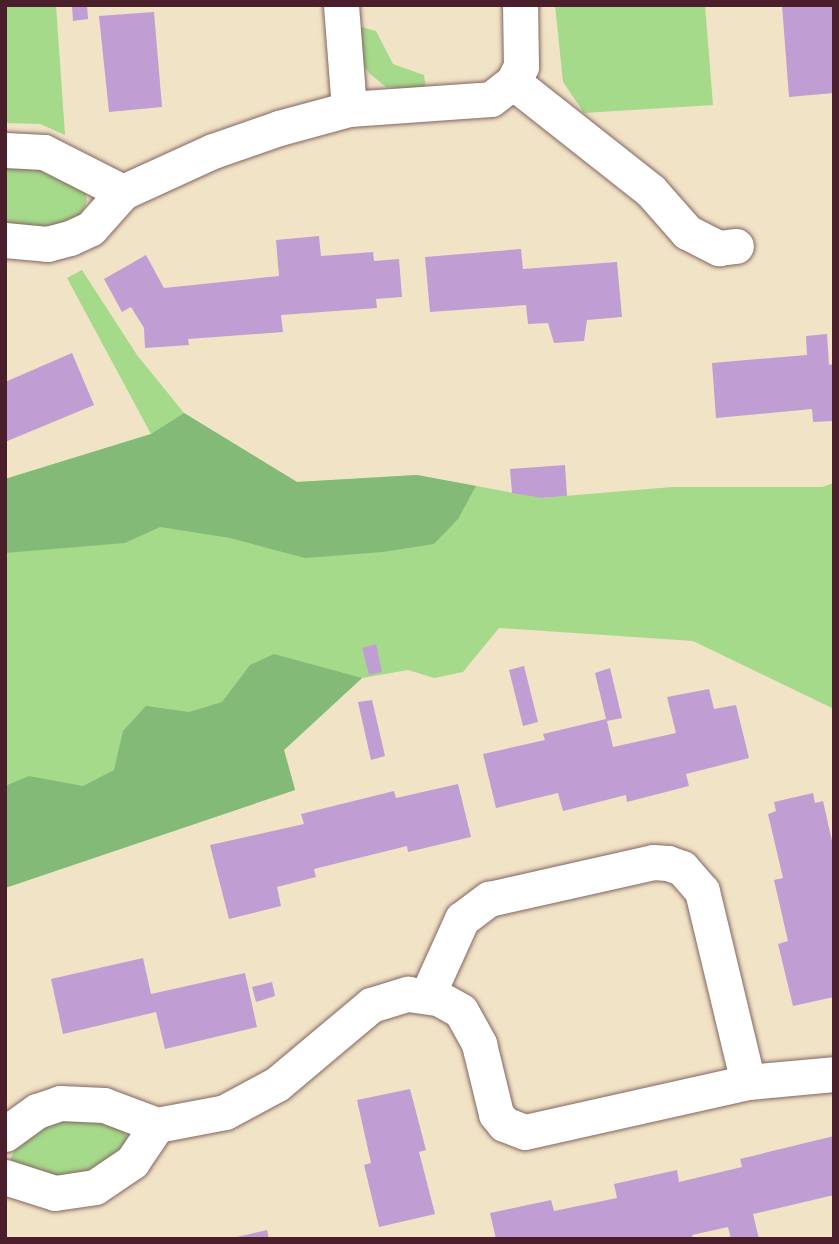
<!DOCTYPE html>
<style>
body{margin:0}
#map{position:relative;width:839px;height:1244px;overflow:hidden;background:#f1e3c6;font-family:"Playpen Sans",sans-serif}
div>[style]{position:absolute}
[style*='--x']{left:calc(var(--x)*1px);top:calc(var(--y)*1px);width:calc(var(--w)*1px);rotate:calc(var(--a)*1deg)}
.green>*{inset:0;background:#a5da8b}
.forest>*{inset:0;background:#84ba77}
.building>*{inset:0;background:#c09ed3}
.roads{filter:drop-shadow(0 0 2px #846461) drop-shadow(0 0 2px #846461)}
.street>*{height:35px;margin:-17.5px;padding:0 17.5px;transform-origin:17.5px;border-radius:17.5px;background:#fff}
span{translate:-50% -50%;white-space:nowrap;text-align:center;line-height:1.15;-webkit-text-stroke:6px #fdfcf7;paint-order:stroke}
.frame{position:absolute;inset:0;border:7px solid #4a1f2b;pointer-events:none}
</style>
<div id="map">
<div class="green">
<i style="clip-path:polygon(5px 5px,56px 5px,65px 135px,40px 124px,5px 123px)"></i>
<i style="clip-path:polygon(555px 5px,705px 5px,713px 105px,584px 113px,563px 82px)"></i>
<i style="clip-path:polygon(358px 26px,376px 31px,393px 64px,424px 75px,426px 90px,386px 87px,370px 74px,361px 62px)"></i>
<i style="clip-path:polygon(23px 160px,84px 185px,87px 201px,81px 215px,34px 233px,5px 229px,5px 162px)"></i>
<i style="clip-path:polygon(82px 270px,137px 355px,184px 413px,297px 482px,417px 475px,541px 498px,672px 487px,822px 487px,834px 483px,834px 709px,693px 641px,499px 628px,463px 672px,434px 678px,408px 670px,362px 678px,284px 750px,295px 790px,5px 888px,5px 479px,151px 434px,67px 278px)"></i>
<i style="clip-path:polygon(80px 1115px,121px 1127px,127px 1137px,122px 1156px,71px 1181px,10px 1161px,17px 1142px,28px 1132px)"></i>
</div>
<div class="forest">
<i style="clip-path:polygon(184px 413px,297px 482px,417px 475px,476px 486px,458px 519px,434px 544px,383px 552px,305px 558px,230px 538px,160px 527px,125px 543px,5px 553px,5px 479px,151px 434px)"></i>
<i style="clip-path:polygon(274px 654px,362px 678px,284px 750px,295px 790px,5px 888px,5px 786px,29px 776px,83px 786px,114px 770px,123px 731px,146px 706px,189px 712px,222px 702px,250px 665px)"></i>
</div>
<div class="building">
<i style="clip-path:polygon(87px 5px,88px 19px,73px 21px,72px 6px)"></i>
<i style="clip-path:polygon(782px 5px,834px 5px,834px 93px,789px 97px)"></i>
<i style="clip-path:polygon(154px 12px,162px 107px,109px 112px,99px 16px)"></i>
<i style="clip-path:polygon(319px 236px,321px 256px,373px 252px,374px 261px,399px 259px,402px 297px,376px 299px,377px 308px,281px 315px,283px 332px,188px 339px,189px 345px,145px 348px,144px 328px,131px 307px,122px 312px,104px 279px,146px 255px,164px 288px,279px 276px,276px 240px)"></i>
<i style="clip-path:polygon(521px 249px,523px 269px,617px 262px,622px 317px,587px 320px,584px 341px,554px 343px,548px 323px,528px 324px,526px 305px,430px 312px,425px 257px)"></i>
<i style="clip-path:polygon(827px 334px,829px 365px,834px 364px,834px 421px,813px 422px,812px 409px,716px 418px,712px 363px,807px 355px,806px 336px)"></i>
<i style="clip-path:polygon(72px 353px,94px 405px,5px 442px,5px 382px)"></i>
<i style="clip-path:polygon(565px 465px,567px 496px,541px 498px,512px 493px,510px 469px)"></i>
<i style="clip-path:polygon(376px 644px,382px 672px,369px 675px,362px 648px)"></i>
<i style="clip-path:polygon(524px 666px,538px 722px,523px 726px,509px 670px)"></i>
<i style="clip-path:polygon(610px 668px,622px 718px,607px 721px,613px 747px,676px 733px,667px 697px,709px 689px,714px 709px,736px 705px,749px 758px,686px 774px,689px 786px,627px 802px,626px 795px,563px 811px,558px 793px,496px 808px,483px 754px,545px 740px,543px 734px,606px 719px,595px 673px)"></i>
<i style="clip-path:polygon(372px 700px,385px 756px,371px 760px,358px 702px)"></i>
<i style="clip-path:polygon(458px 784px,471px 837px,408px 852px,407px 846px,314px 869px,316px 877px,277px 887px,281px 906px,229px 919px,210px 845px,304px 824px,301px 814px,394px 791px,396px 798px)"></i>
<i style="clip-path:polygon(813px 793px,815px 803px,823px 801px,834px 850px,834px 997px,793px 1006px,778px 944px,788px 941px,774px 880px,783px 878px,768px 814px,776px 811px,774px 802px)"></i>
<i style="clip-path:polygon(143px 958px,151px 994px,245px 973px,257px 1027px,165px 1049px,156px 1012px,63px 1034px,51px 979px)"></i>
<i style="clip-path:polygon(272px 982px,275px 996px,256px 1002px,252px 987px)"></i>
<i style="clip-path:polygon(410px 1089px,426px 1150px,419px 1152px,435px 1214px,379px 1227px,364px 1165px,371px 1163px,357px 1100px)"></i>
<i style="clip-path:polygon(834px 1136px,834px 1195px,753px 1214px,759px 1239px,731px 1239px,728px 1227px,692px 1235px,693px 1239px,496px 1239px,490px 1213px,551px 1200px,554px 1211px,617px 1198px,614px 1184px,677px 1170px,679px 1182px,742px 1167px,740px 1159px)"></i>
<i style="clip-path:polygon(267px 1230px,269px 1239px,233px 1239px,233px 1238px)"></i>
</div>
<div class="roads">
<div class="street">
<i style="--x:341;--y:5;--w:104;--a:85.6"></i>
<i style="--x:513;--y:82;--w:176;--a:38.3"></i>
<i style="--x:651;--y:191;--w:55;--a:48.7"></i>
<i style="--x:687;--y:232;--w:36;--a:27"></i>
<i style="--x:719;--y:248;--w:17;--a:-7"></i>
<i style="--x:5;--y:150;--w:39;--a:3"></i>
<i style="--x:44;--y:152;--w:89;--a:26.9"></i>
<i style="--x:5;--y:240;--w:42;--a:5.4"></i>
<i style="--x:47;--y:244;--w:24;--a:-15"></i>
<i style="--x:70;--y:238;--w:23;--a:-25"></i>
<i style="--x:91;--y:228;--w:48;--a:-48.4"></i>
<i style="--x:123;--y:192;--w:99;--a:-24.5"></i>
<i style="--x:213;--y:151;--w:70;--a:-19.2"></i>
<i style="--x:279;--y:128;--w:73;--a:-15.2"></i>
<i style="--x:349;--y:109;--w:142;--a:-4"></i>
<i style="--x:491;--y:99;--w:28;--a:-38"></i>
<i style="--x:513;--y:82;--w:18;--a:-63"></i>
<i style="--x:521;--y:66;--w:61;--a:-90.9"></i>
<i style="--x:427;--y:996;--w:85;--a:-65.6"></i>
<i style="--x:462;--y:919;--w:34;--a:-37"></i>
<i style="--x:489;--y:899;--w:168;--a:-12.7"></i>
<i style="--x:653;--y:862;--w:15;--a:4"></i>
<i style="--x:668;--y:863;--w:15;--a:20"></i>
<i style="--x:682;--y:868;--w:30;--a:49"></i>
<i style="--x:702;--y:891;--w:196;--a:76.5"></i>
<i style="--x:5;--y:1134;--w:39;--a:-36"></i>
<i style="--x:37;--y:1111;--w:24;--a:-19"></i>
<i style="--x:60;--y:1103;--w:44;--a:2.6"></i>
<i style="--x:104;--y:1105;--w:57;--a:20.7"></i>
<i style="--x:157;--y:1125;--w:69;--a:-10.8"></i>
<i style="--x:225;--y:1112;--w:59;--a:-28.3"></i>
<i style="--x:277;--y:1084;--w:123;--a:-40"></i>
<i style="--x:371;--y:1005;--w:39;--a:-17"></i>
<i style="--x:408;--y:994;--w:30;--a:8"></i>
<i style="--x:438;--y:998;--w:26;--a:29"></i>
<i style="--x:461;--y:1011;--w:38;--a:61"></i>
<i style="--x:479;--y:1044;--w:72;--a:76.3"></i>
<i style="--x:496;--y:1114;--w:13;--a:51"></i>
<i style="--x:504;--y:1124;--w:22;--a:21"></i>
<i style="--x:525;--y:1132;--w:229;--a:-12.6"></i>
<i style="--x:748;--y:1082;--w:86;--a:-5.3"></i>
<i style="--x:5;--y:1177;--w:52;--a:17.7"></i>
<i style="--x:55;--y:1193;--w:40;--a:-8.5"></i>
<i style="--x:95;--y:1187;--w:45;--a:-34"></i>
<i style="--x:132;--y:1162;--w:45;--a:-56"></i>
</div>
</div>
<div class="frame"></div>
</div>
